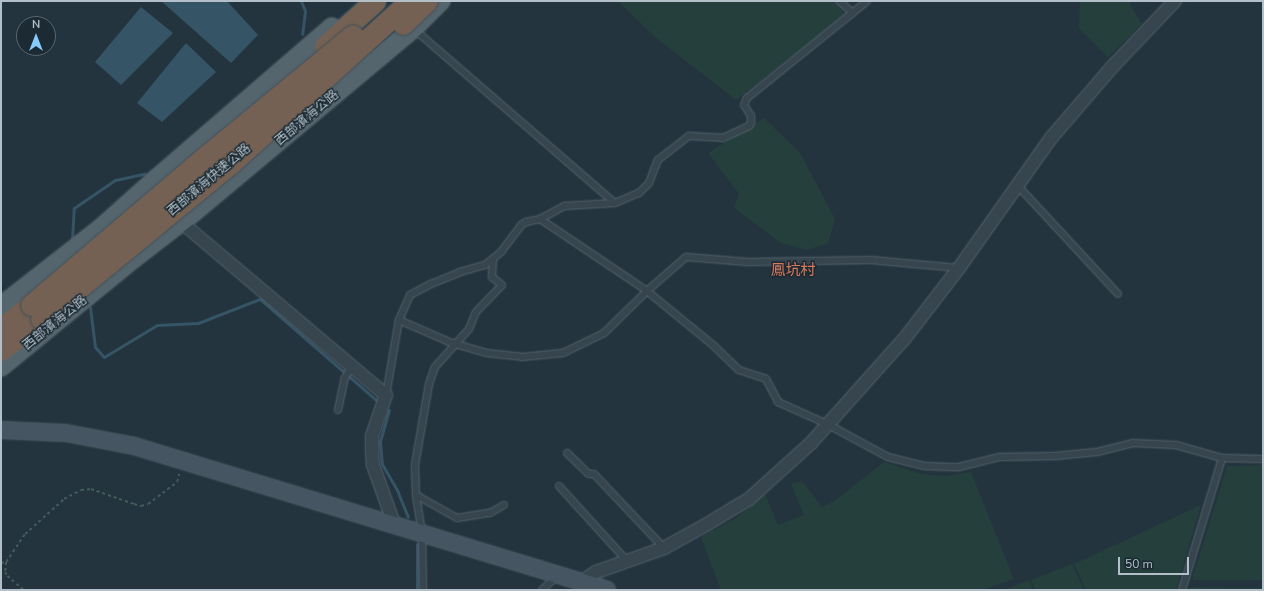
<!DOCTYPE html>
<meta charset="utf-8">
<style>
body{margin:0}
#map{position:relative;width:1264px;height:591px;overflow:hidden;background:#23343e;font-family:"Nunito Sans","Noto Sans TC",sans-serif}
div>[style]{position:absolute}
[style*='--x']{left:calc(var(--x)*1px);top:calc(var(--y)*1px);width:calc(var(--w)*1px);rotate:calc(var(--a)*1deg)}
.green>*{inset:0;background:#253f3d}
.water>*{inset:0;background:#355466}
.stream>*{height:3px;margin:-1.5px;padding:0 1.5px;transform-origin:1.5px;border-radius:1.5px;background:#355466}
.path>*{height:1.5px;margin-top:-0.75px;transform-origin:0;background:repeating-linear-gradient(90deg,#435b59 0 3px,transparent 0 6px)}
.roads{filter:drop-shadow(0 0 1px #55636c) drop-shadow(0 0 1px #55636c)}
.lane>*{height:6px;margin:-3px;padding:0 3px;transform-origin:3px;border-radius:3px;background:#37454e}
.street>*{height:12px;margin:-6px;padding:0 6px;transform-origin:6px;border-radius:6px;background:#37454e}
.secondary>*{height:16px;margin:-8px;padding:0 8px;transform-origin:8px;border-radius:8px;background:#455561}
.primary>*{height:18px;margin:-9px;padding:0 9px;transform-origin:9px;border-radius:9px;background:#55656e}
.highway>*{height:21px;margin:-10.5px;padding:0 10.5px;transform-origin:10.5px;border-radius:10.5px;background:#746153}
.bridges{filter:drop-shadow(0 0 1px #425059) drop-shadow(0 0 1px #425059)}
.highway-bridge>*{height:21px;margin:-10.5px;padding:0 10.5px;transform-origin:10.5px;border-radius:10.5px;background:#746153}
span{translate:-50% -50%;white-space:nowrap;text-align:center;line-height:1.15;-webkit-text-stroke:3px #1c2a33;paint-order:stroke}
.street-label{font-size:13px;color:#b3c0c9}
.quarter-label{font-size:15px;color:#d9795e}
.frame{position:absolute;inset:0;border:2px solid #b3c0c9;pointer-events:none}
.north{position:absolute;left:16px;top:16px;width:40px;height:40px;box-sizing:border-box;background:#1c2a33;border:1px solid #58666f;border-radius:50%;rotate:0deg;font-size:11px;font-weight:700;line-height:16px;text-align:center;color:#b3c0c9}
.north::after{content:'';display:block;margin:auto;width:14px;height:18px;background:#85ccfc;clip-path:polygon(50% 0,100% 100%,50% 72%,0 100%)}
.scale{position:absolute;left:1118px;top:557px;width:71px;height:18px;box-sizing:border-box;border:2px solid #b3c0c9;border-top:0;padding-left:5px;font-size:12px;line-height:14px;white-space:nowrap;color:#b3c0c9;-webkit-text-stroke:3px #1c2a33;paint-order:stroke}
</style>
<div id="map">
<div class="green">
<i style="clip-path:polygon(618px 1px,832px 1px,845px 14px,736px 100px,656px 38px)"></i>
<i style="clip-path:polygon(1080px 1px,1131px 1px,1130px 5px,1142px 24px,1108px 57px,1079px 28px)"></i>
<i style="clip-path:polygon(764px 118px,800px 153px,835px 219px,828px 243px,807px 250px,781px 243px,734px 208px,739px 194px,708px 153px)"></i>
<i style="clip-path:polygon(884px 462px,921px 474px,946px 476px,971px 472px,1014px 579px,982px 590px,721px 590px,701px 537px,735px 519px,765px 494px,778px 525px,804px 515px,791px 484px,802px 481px,822px 507px,836px 500px)"></i>
<i style="clip-path:polygon(1263px 465px,1263px 580px,1192px 580px,1227px 466px)"></i>
<i style="clip-path:polygon(1201px 505px,1176px 590px,1086px 590px,1074px 564px)"></i>
<i style="clip-path:polygon(1072px 564px,1084px 590px,1036px 590px,1031px 580px)"></i>
<i style="clip-path:polygon(1029px 580px,1033px 590px,1004px 590px)"></i>
<i style="clip-path:polygon(1190px 587px,1263px 588px,1263px 590px,1189px 590px)"></i>
</div>
<div class="water">
<i style="clip-path:polygon(161px 1px,227px 1px,258px 35px,231px 63px)"></i>
<i style="clip-path:polygon(141px 7px,173px 33px,121px 85px,95px 62px)"></i>
<i style="clip-path:polygon(186px 43px,216px 72px,162px 122px,137px 103px)"></i>
</div>
<div class="stream">
<i style="--x:301;--y:1;--w:11;--a:68"></i>
<i style="--x:305;--y:11;--w:23;--a:97"></i>
<i style="--x:72;--y:241;--w:33;--a:-87"></i>
<i style="--x:74;--y:208;--w:50;--a:-34.3"></i>
<i style="--x:115;--y:180;--w:30;--a:-12"></i>
<i style="--x:90;--y:307;--w:40;--a:82.9"></i>
<i style="--x:95;--y:347;--w:13;--a:48"></i>
<i style="--x:104;--y:357;--w:62;--a:-31.1"></i>
<i style="--x:157;--y:325;--w:41;--a:-2.8"></i>
<i style="--x:198;--y:323;--w:66;--a:-21.2"></i>
<i style="--x:260;--y:299;--w:154;--a:41"></i>
<i style="--x:389;--y:410;--w:33;--a:106"></i>
<i style="--x:380;--y:442;--w:22;--a:85"></i>
<i style="--x:382;--y:464;--w:30;--a:60"></i>
<i style="--x:397;--y:490;--w:29;--a:68"></i>
<i style="--x:417;--y:544;--w:46;--a:90"></i>
</div>
<div class="path">
<i style="--x:1;--y:563;--w:5;--a:-11"></i>
<i style="--x:23;--y:590;--w:23;--a:-139"></i>
<i style="--x:6;--y:575;--w:4;--a:-104"></i>
<i style="--x:5;--y:571;--w:9;--a:-84"></i>
<i style="--x:6;--y:562;--w:34;--a:-56"></i>
<i style="--x:25;--y:534;--w:52;--a:-41.9"></i>
<i style="--x:64;--y:499;--w:19;--a:-28"></i>
<i style="--x:81;--y:490;--w:10;--a:-6"></i>
<i style="--x:91;--y:489;--w:46;--a:19.2"></i>
<i style="--x:134;--y:504;--w:7;--a:16"></i>
<i style="--x:141;--y:506;--w:7;--a:-16"></i>
<i style="--x:148;--y:504;--w:36;--a:-37"></i>
<i style="--x:177;--y:482;--w:8;--a:-76"></i>
</div>
<div class="roads">
<div class="lane">
<i style="--x:839;--y:1;--w:18;--a:41"></i>
<i style="--x:415;--y:30;--w:264;--a:40.9"></i>
<i style="--x:1018;--y:186;--w:147;--a:47.2"></i>
<i style="--x:540;--y:219;--w:129;--a:33.9"></i>
<i style="--x:647;--y:291;--w:85;--a:39.3"></i>
<i style="--x:713;--y:345;--w:36;--a:44"></i>
<i style="--x:739;--y:370;--w:28;--a:18"></i>
<i style="--x:766;--y:379;--w:26;--a:62"></i>
<i style="--x:778;--y:402;--w:54;--a:24.2"></i>
<i style="--x:827;--y:424;--w:69;--a:28.4"></i>
<i style="--x:888;--y:457;--w:38;--a:14"></i>
<i style="--x:925;--y:466;--w:34;--a:2"></i>
<i style="--x:959;--y:467;--w:41;--a:-14"></i>
<i style="--x:999;--y:457;--w:56;--a:-1"></i>
<i style="--x:1055;--y:456;--w:42;--a:-5.4"></i>
<i style="--x:1097;--y:452;--w:36;--a:-14"></i>
<i style="--x:1132;--y:443;--w:44;--a:2.6"></i>
<i style="--x:1176;--y:445;--w:48;--a:15.8"></i>
<i style="--x:1222;--y:458;--w:41;--a:1.4"></i>
<i style="--x:399;--y:320;--w:58;--a:23.5"></i>
<i style="--x:452;--y:343;--w:35;--a:16"></i>
<i style="--x:486;--y:353;--w:36;--a:6"></i>
<i style="--x:522;--y:357;--w:41;--a:-5.6"></i>
<i style="--x:563;--y:353;--w:46;--a:-26"></i>
<i style="--x:604;--y:333;--w:60;--a:-44.3"></i>
<i style="--x:647;--y:291;--w:52;--a:-41.1"></i>
<i style="--x:686;--y:257;--w:62;--a:4.6"></i>
<i style="--x:748;--y:262;--w:123;--a:-0.9"></i>
<i style="--x:871;--y:260;--w:88;--a:5.2"></i>
<i style="--x:386;--y:395;--w:76;--a:-80.2"></i>
<i style="--x:399;--y:320;--w:27;--a:-66"></i>
<i style="--x:410;--y:295;--w:24;--a:-28"></i>
<i style="--x:431;--y:284;--w:31;--a:-22"></i>
<i style="--x:460;--y:272;--w:26;--a:-16"></i>
<i style="--x:485;--y:265;--w:21;--a:-39"></i>
<i style="--x:501;--y:252;--w:34;--a:-53"></i>
<i style="--x:521;--y:225;--w:6;--a:-31"></i>
<i style="--x:526;--y:222;--w:14;--a:-12"></i>
<i style="--x:540;--y:219;--w:27;--a:-28"></i>
<i style="--x:564;--y:206;--w:51;--a:-3.4"></i>
<i style="--x:615;--y:203;--w:26;--a:-23"></i>
<i style="--x:639;--y:193;--w:14;--a:-45"></i>
<i style="--x:649;--y:183;--w:25;--a:-69"></i>
<i style="--x:658;--y:160;--w:39;--a:-38"></i>
<i style="--x:689;--y:136;--w:34;--a:3"></i>
<i style="--x:723;--y:138;--w:29;--a:-25"></i>
<i style="--x:749;--y:126;--w:4;--a:-56"></i>
<i style="--x:751;--y:123;--w:7;--a:-90"></i>
<i style="--x:751;--y:116;--w:13;--a:-122"></i>
<i style="--x:744;--y:105;--w:8;--a:-67"></i>
<i style="--x:747;--y:98;--w:154;--a:-38.9"></i>
<i style="--x:338;--y:410;--w:33;--a:-78"></i>
<i style="--x:345;--y:378;--w:13;--a:-61"></i>
<i style="--x:567;--y:453;--w:30;--a:44"></i>
<i style="--x:589;--y:474;--w:5;--a:0"></i>
<i style="--x:594;--y:474;--w:102;--a:46.6"></i>
<i style="--x:559;--y:486;--w:101;--a:47.8"></i>
<i style="--x:416;--y:495;--w:47;--a:29.3"></i>
<i style="--x:457;--y:518;--w:33;--a:-9"></i>
<i style="--x:490;--y:513;--w:16;--a:-30"></i>
<i style="--x:423;--y:590;--w:57;--a:-91"></i>
<i style="--x:422;--y:533;--w:38;--a:-99"></i>
<i style="--x:416;--y:495;--w:30;--a:-92"></i>
<i style="--x:415;--y:465;--w:82;--a:-80.2"></i>
<i style="--x:429;--y:384;--w:18;--a:-71"></i>
<i style="--x:435;--y:367;--w:51;--a:-48.2"></i>
<i style="--x:469;--y:329;--w:18;--a:-68"></i>
<i style="--x:476;--y:312;--w:37;--a:-46"></i>
<i style="--x:502;--y:285;--w:13;--a:-141"></i>
<i style="--x:492;--y:277;--w:17;--a:-87"></i>
<i style="--x:542;--y:590;--w:21;--a:-43"></i>
<i style="--x:1182;--y:590;--w:138;--a:-73.1"></i>
</div>
<div class="street">
<i style="--x:178;--y:215;--w:15;--a:53"></i>
<i style="--x:187;--y:227;--w:260;--a:40.2"></i>
<i style="--x:386;--y:395;--w:43;--a:108.9"></i>
<i style="--x:372;--y:436;--w:15;--a:90"></i>
<i style="--x:372;--y:451;--w:14;--a:86"></i>
<i style="--x:373;--y:465;--w:63;--a:70.4"></i>
<i style="--x:581;--y:582;--w:18;--a:-34"></i>
<i style="--x:596;--y:572;--w:72;--a:-19.4"></i>
<i style="--x:664;--y:548;--w:46;--a:-28.8"></i>
<i style="--x:704;--y:526;--w:52;--a:-31"></i>
<i style="--x:749;--y:499;--w:84;--a:-42.1"></i>
<i style="--x:811;--y:443;--w:141;--a:-48.2"></i>
<i style="--x:905;--y:338;--w:88;--a:-52.4"></i>
<i style="--x:959;--y:268;--w:159;--a:-54.7"></i>
<i style="--x:1051;--y:138;--w:95;--a:-49.3"></i>
<i style="--x:1113;--y:66;--w:90;--a:-46.4"></i>
</div>
<div class="secondary">
<i style="--x:1;--y:430;--w:65;--a:2.6"></i>
<i style="--x:66;--y:433;--w:69;--a:10.8"></i>
<i style="--x:134;--y:446;--w:494;--a:16.9"></i>
</div>
<div class="primary">
<i style="--x:1;--y:306;--w:127;--a:-38"></i>
<i style="--x:101;--y:228;--w:75;--a:-41.8"></i>
<i style="--x:157;--y:178;--w:231;--a:-40.8"></i>
<i style="--x:1;--y:367;--w:171;--a:-39.3"></i>
<i style="--x:133;--y:259;--w:77;--a:-37.6"></i>
<i style="--x:194;--y:212;--w:287;--a:-39.9"></i>
<i style="--x:414;--y:28;--w:38;--a:-45"></i>
</div>
<div class="highway">
<i style="--x:325;--y:46;--w:67;--a:-42"></i>
<i style="--x:1;--y:329;--w:38;--a:-39"></i>
<i style="--x:1;--y:350;--w:51;--a:-37.8"></i>
</div>
</div>
<div class="bridges">
<div class="highway-bridge">
<i style="--x:403;--y:24;--w:33;--a:-44"></i>
<i style="--x:31;--y:305;--w:213;--a:-40.4"></i>
<i style="--x:193;--y:167;--w:207;--a:-39.5"></i>
<i style="--x:41;--y:319;--w:244;--a:-39.4"></i>
<i style="--x:230;--y:164;--w:243;--a:-42.2"></i>
</div>
</div>
<div class="street-label">
<span style="left:307px;top:118px;rotate:-40deg">西部濱海公路</span>
<span style="left:209px;top:180px;rotate:-40deg">西部濱海快速公路</span>
<span style="left:55px;top:323px;rotate:-39deg">西部濱海公路</span>
</div>
<div class="quarter-label">
<span style="left:793px;top:271px">鳳坑村</span>
</div>
<div class="frame"></div>
<div class="north">N</div>
<div class="scale">50 m</div>
</div>
